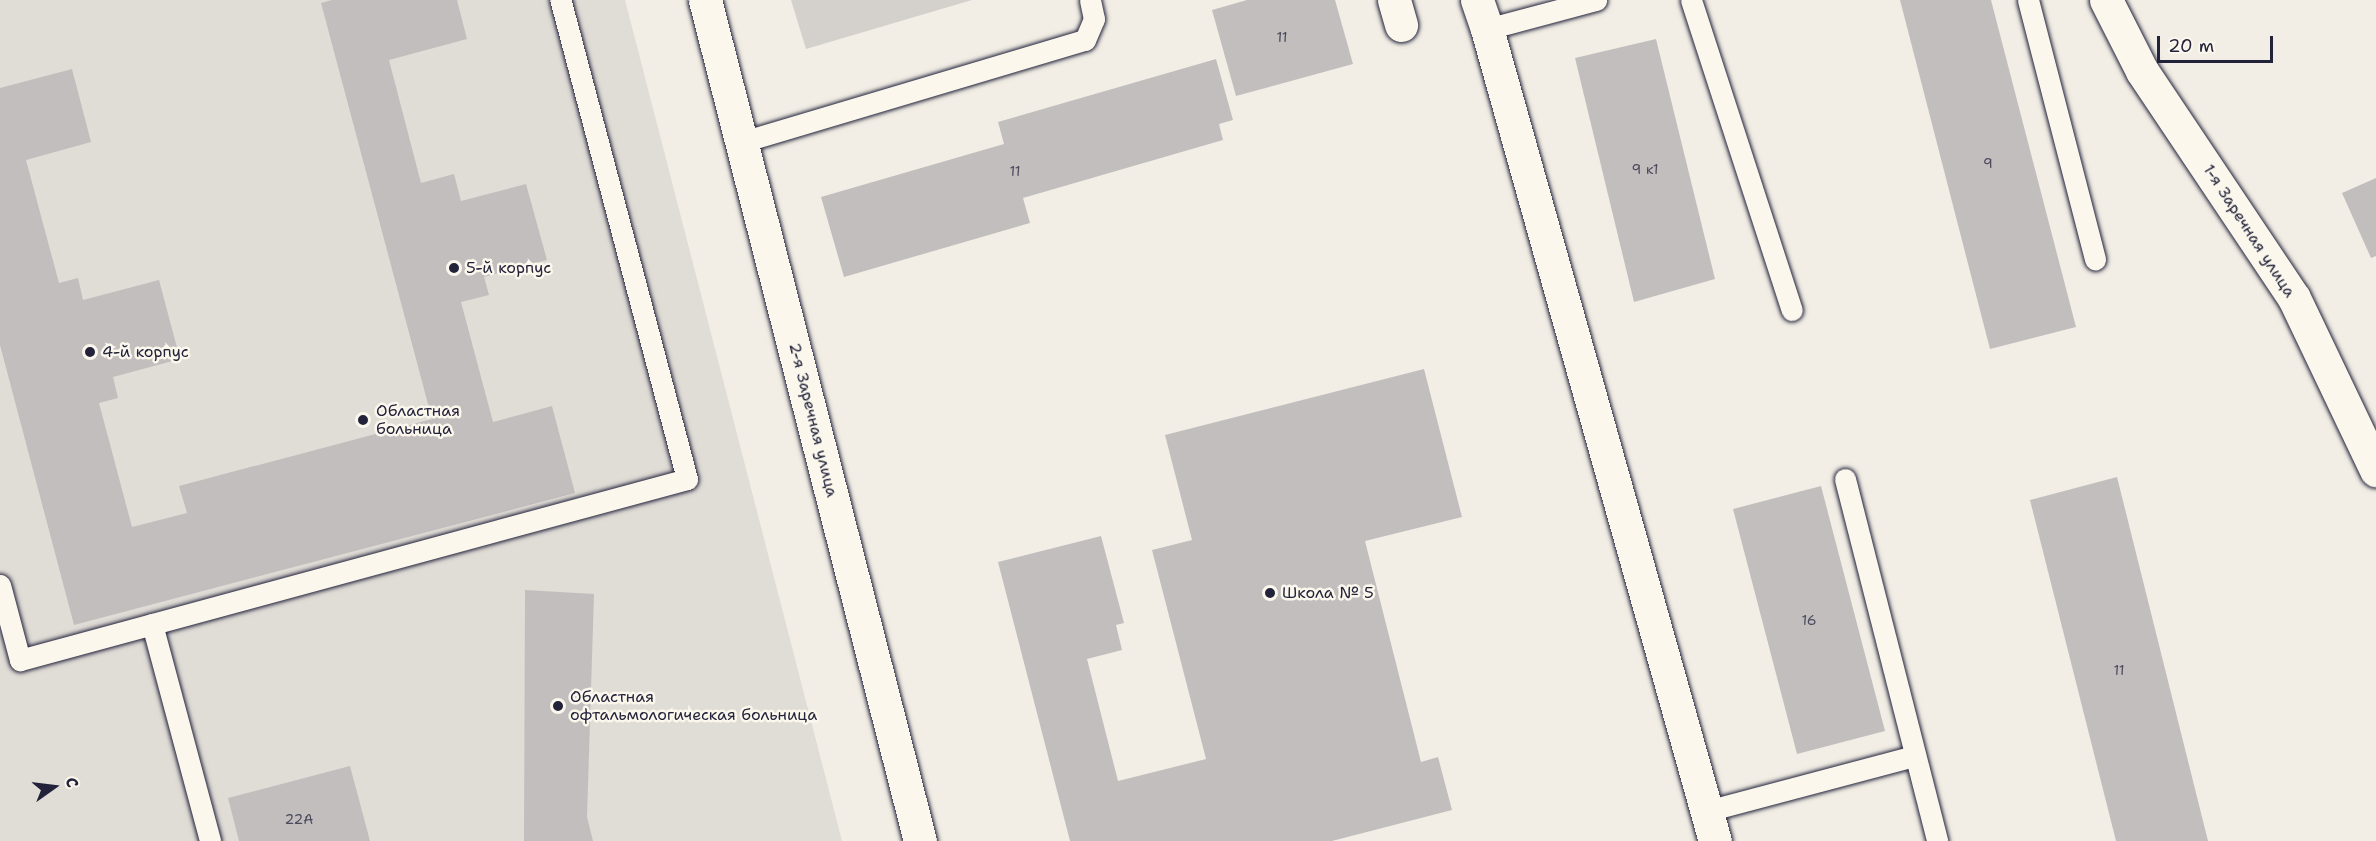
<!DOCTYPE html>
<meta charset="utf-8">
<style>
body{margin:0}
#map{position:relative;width:2376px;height:841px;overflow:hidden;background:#f2eee5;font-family:"Shantell Sans",sans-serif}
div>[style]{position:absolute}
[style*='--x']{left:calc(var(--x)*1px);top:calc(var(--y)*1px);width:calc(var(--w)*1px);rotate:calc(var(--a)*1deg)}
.built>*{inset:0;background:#e0dcd6}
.green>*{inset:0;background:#d4d1cc}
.building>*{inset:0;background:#c2bebe}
.roads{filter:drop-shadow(0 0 2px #22223b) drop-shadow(0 0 2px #22223b)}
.service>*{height:21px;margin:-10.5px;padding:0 10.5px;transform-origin:10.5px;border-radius:10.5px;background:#fbf7ec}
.minor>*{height:33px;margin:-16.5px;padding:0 16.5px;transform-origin:16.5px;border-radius:16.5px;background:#fbf7ec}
.dots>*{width:16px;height:16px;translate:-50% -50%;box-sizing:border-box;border:3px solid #fbf7ec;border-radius:50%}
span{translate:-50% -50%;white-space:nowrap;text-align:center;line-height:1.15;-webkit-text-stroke:5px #fbf7ec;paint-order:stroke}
.number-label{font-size:14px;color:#4a495c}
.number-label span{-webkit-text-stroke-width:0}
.street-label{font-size:16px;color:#22223b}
.poi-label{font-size:16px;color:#22223b}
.left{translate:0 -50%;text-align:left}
.north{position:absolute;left:24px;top:757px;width:60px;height:60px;-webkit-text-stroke:4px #fbf7ec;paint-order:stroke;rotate:76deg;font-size:16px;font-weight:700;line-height:24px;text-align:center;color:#22223b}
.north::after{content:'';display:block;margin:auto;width:21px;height:27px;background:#22223b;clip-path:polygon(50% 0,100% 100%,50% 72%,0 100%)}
.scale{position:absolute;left:2157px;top:36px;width:116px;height:27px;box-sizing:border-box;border:3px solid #22223b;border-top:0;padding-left:8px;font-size:18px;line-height:21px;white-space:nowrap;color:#22223b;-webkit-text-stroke:4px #fbf7ec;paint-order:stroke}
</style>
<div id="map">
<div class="built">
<i style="clip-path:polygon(0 0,625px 0,842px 841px,0 841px)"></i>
</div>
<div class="green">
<i style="clip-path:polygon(791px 0,972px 0,806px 49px)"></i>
</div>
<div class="building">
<i style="clip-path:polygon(332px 0,457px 0,467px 39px,389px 60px,421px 183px,454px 174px,461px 201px,526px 184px,547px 260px,484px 277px,489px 295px,461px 302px,493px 422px,552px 406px,575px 493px,74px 625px,0 345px,0 88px,72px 69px,91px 142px,26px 160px,59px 283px,78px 278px,83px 300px,159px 280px,180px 359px,113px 377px,118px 398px,99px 403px,132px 527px,187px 513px,179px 486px,432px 419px,321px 3px)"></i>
<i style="clip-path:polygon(1247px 0,1335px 0,1353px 64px,1236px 96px,1212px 10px)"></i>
<i style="clip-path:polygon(1900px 0,1991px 0,2076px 327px,1990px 349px)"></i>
<i style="clip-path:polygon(1656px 39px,1715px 279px,1634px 302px,1575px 58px)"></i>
<i style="clip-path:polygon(1216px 59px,1233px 120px,1219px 124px,1223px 140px,1023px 198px,1030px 223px,844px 277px,821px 197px,1004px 144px,998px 122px)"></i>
<i style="clip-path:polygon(2376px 178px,2376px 256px,2371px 258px,2342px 193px)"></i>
<i style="clip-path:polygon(1424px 369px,1462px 517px,1365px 541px,1421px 762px,1438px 757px,1452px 810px,1332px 841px,1070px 841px,998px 562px,1101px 536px,1124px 623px,1116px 625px,1122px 650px,1087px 659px,1118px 781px,1206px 759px,1152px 550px,1192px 540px,1165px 435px)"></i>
<i style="clip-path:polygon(2117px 477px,2208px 841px,2116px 841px,2030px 500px)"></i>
<i style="clip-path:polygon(1821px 486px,1885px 731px,1797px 754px,1733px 509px)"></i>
<i style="clip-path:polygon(525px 590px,594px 594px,587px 817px,593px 841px,524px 841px)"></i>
<i style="clip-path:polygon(350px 766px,370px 841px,239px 841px,228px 798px)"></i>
</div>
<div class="roads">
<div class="service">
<i style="--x:1691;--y:0;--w:326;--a:72"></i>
<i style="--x:2028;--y:0;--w:268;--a:75.5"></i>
<i style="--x:1487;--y:29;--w:113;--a:-14.9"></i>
<i style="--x:742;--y:142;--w:358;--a:-16.6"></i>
<i style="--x:1085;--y:40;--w:23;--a:-67"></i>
<i style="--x:1094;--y:19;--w:19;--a:-102"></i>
<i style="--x:1845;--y:479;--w:374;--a:75.7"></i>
<i style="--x:0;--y:585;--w:78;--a:75.1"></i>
<i style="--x:20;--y:660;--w:691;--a:-15.18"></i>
<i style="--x:687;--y:479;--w:496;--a:-104.8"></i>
<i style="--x:152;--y:624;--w:225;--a:75"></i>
<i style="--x:1707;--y:811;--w:213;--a:-14.9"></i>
</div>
<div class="minor">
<i style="--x:705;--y:0;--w:868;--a:75.66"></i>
<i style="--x:1394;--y:0;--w:26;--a:74"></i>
<i style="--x:1477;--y:0;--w:31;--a:71"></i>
<i style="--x:1487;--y:29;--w:843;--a:74.32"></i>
<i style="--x:2106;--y:0;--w:80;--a:63.1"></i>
<i style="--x:2142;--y:71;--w:273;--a:56.2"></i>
<i style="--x:2294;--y:298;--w:191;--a:64.5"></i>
</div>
</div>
<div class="dots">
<i style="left:454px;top:268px;background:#22223b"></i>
<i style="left:90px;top:352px;background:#22223b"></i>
<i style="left:363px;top:420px;background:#22223b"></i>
<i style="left:1270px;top:593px;background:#22223b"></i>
<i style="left:558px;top:706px;background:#22223b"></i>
</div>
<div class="number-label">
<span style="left:1282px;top:37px">11</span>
<span style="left:1988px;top:163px">9</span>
<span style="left:1645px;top:169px">9 к1</span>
<span style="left:1015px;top:171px">11</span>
<span style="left:1809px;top:620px">16</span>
<span style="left:2119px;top:670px">11</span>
<span style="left:299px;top:819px">22А</span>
</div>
<div class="street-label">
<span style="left:2249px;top:231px;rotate:57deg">1-я Заречная улица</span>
<span style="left:813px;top:420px;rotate:76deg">2-я Заречная улица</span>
</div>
<div class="poi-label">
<span class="left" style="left:466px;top:268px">5-й корпус</span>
<span class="left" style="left:102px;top:352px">4-й корпус</span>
<span class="left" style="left:376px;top:420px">Областная<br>больница</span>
<span class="left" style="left:1282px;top:593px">Школа № 5</span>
<span class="left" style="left:570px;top:706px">Областная<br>офтальмологическая больница</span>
</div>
<div class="north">С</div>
<div class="scale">20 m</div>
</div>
